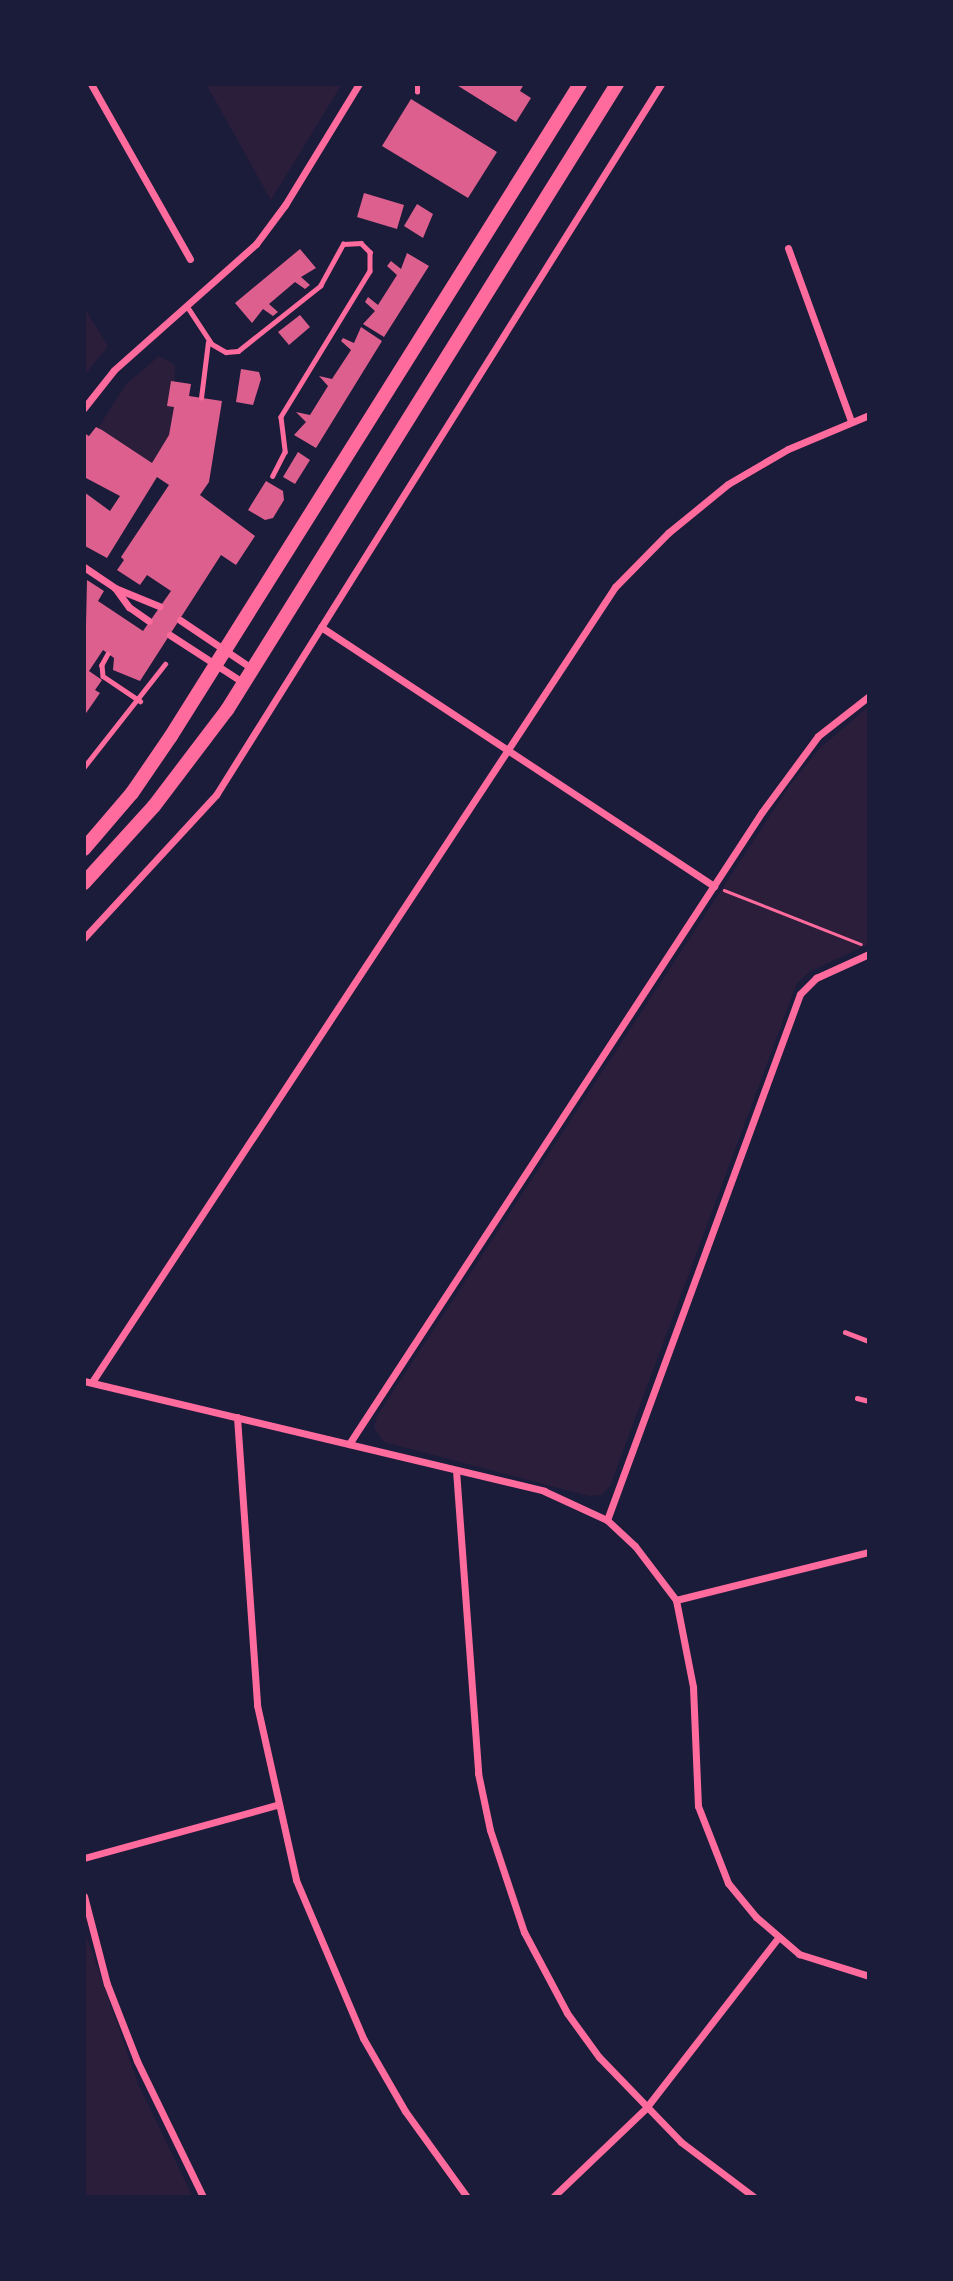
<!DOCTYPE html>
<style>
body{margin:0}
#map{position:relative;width:953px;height:2281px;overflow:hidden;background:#1b1b3a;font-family:Roboto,sans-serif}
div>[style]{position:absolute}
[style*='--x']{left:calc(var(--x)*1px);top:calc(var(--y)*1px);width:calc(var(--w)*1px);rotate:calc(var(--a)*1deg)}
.green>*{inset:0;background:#2a1e3b}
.building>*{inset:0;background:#dd5f8e}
.path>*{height:2.5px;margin:-1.25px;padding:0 1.25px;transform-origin:1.25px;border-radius:1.25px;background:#ff6b9d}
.service>*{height:4.5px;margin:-2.25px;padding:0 2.25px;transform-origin:2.25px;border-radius:2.25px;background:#ff6b9d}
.minor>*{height:7px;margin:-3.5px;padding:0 3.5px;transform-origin:3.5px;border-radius:3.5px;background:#ff6b9d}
.primary>*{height:14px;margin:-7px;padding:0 7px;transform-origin:7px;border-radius:7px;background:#ff6b9d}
span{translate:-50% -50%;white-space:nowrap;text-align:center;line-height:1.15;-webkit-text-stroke:6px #1b1b3a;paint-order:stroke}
.frame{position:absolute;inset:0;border:86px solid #1b1b3a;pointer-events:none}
</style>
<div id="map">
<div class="green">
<i style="clip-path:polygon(206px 84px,342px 84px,271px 200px)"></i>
<i style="clip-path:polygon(84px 307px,108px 346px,84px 376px)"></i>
<i style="clip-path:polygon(159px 356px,175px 365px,174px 407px,169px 435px,152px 463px,98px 428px,126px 384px)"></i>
<i style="clip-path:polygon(869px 706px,869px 944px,811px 971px,797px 983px,610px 1486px,602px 1495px,589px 1496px,384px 1442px,374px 1428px,377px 1416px,790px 785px,819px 749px)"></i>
<i style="clip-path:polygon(84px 1929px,139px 2086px,193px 2197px,84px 2197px)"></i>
</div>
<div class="building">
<i style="clip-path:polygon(455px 84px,524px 84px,520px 91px,531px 98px,516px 122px)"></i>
<i style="clip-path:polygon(411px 99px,497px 152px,468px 198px,382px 146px)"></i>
<i style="clip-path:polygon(364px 193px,404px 205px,397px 229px,357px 217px)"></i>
<i style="clip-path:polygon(417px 204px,433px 214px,423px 238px,404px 226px)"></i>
<i style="clip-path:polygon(300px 249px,316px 268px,301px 277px,310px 285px,305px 289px,295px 282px,269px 304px,278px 312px,273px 316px,263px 309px,252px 323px,235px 303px)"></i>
<i style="clip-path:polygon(407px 253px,429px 266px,384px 337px,363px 324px,375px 311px,365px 302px,368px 297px,378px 305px,397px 275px,387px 266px,391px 261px,401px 269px)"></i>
<i style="clip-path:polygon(300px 315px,310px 327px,289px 345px,278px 332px)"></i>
<i style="clip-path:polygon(361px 327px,382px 341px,316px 448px,294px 435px,306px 422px,296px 412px,310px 415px,328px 386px,319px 376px,332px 379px,351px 350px,341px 341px,343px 338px,354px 343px)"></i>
<i style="clip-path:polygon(241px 369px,259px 372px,261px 379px,253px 405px,236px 402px)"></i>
<i style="clip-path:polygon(171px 381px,191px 384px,189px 396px,222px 401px,209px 482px,200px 495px,255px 536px,236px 565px,221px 555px,140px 681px,113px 670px,114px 658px,103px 650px,89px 671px,102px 680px,95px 690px,100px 693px,84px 716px,87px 580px,104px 591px,98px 601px,143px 631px,171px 591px,147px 575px,140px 585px,117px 570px,124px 560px,121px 557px,169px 485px,157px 477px,107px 558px,85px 546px,84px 492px,110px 511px,120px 496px,86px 478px,84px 433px,89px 436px,96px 427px,102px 430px,152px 463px,169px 435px,174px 407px,167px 406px)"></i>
<i style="clip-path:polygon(298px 452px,310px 460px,295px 484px,283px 477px)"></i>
<i style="clip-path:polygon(266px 481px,283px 491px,284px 500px,273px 518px,265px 520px,248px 510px)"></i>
</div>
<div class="path">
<i style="--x:724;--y:890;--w:147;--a:21.5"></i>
</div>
<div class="service">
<i style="--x:417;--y:92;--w:8;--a:-90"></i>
<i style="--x:187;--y:306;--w:45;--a:56.7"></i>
<i style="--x:212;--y:344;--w:16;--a:30"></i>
<i style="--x:226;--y:352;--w:12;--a:-5"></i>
<i style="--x:238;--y:351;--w:105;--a:-38.4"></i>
<i style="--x:320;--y:286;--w:48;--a:-61.3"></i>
<i style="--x:343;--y:244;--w:18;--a:-3"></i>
<i style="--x:361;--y:243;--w:13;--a:45"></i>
<i style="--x:370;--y:252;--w:19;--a:90"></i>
<i style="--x:370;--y:271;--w:171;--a:121.4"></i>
<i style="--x:281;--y:417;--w:35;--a:83"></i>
<i style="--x:285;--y:452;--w:27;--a:117"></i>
<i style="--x:201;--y:398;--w:56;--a:-82.9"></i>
<i style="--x:108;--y:654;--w:13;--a:119"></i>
<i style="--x:102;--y:665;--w:11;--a:85"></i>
<i style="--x:103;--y:676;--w:45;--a:34"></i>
<i style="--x:84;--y:767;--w:131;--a:-51.8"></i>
<i style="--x:845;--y:1332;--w:26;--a:21"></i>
<i style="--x:857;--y:1398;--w:12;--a:14"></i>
</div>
<div class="minor">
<i style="--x:91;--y:84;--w:201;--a:60.5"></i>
<i style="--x:788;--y:248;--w:184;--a:70"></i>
<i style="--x:84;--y:408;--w:48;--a:-51.7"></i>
<i style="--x:114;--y:370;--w:190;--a:-41.6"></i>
<i style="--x:256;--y:244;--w:49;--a:-53.4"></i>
<i style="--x:285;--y:205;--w:142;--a:-58.6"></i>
<i style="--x:84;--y:567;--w:37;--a:34"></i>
<i style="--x:115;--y:588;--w:48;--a:22.2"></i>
<i style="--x:115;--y:588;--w:24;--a:54"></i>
<i style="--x:129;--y:607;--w:24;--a:35"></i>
<i style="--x:180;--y:620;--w:88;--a:33.9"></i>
<i style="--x:321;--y:627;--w:471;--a:33.4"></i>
<i style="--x:170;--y:635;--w:88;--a:33"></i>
<i style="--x:84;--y:938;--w:195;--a:-47.3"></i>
<i style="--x:216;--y:795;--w:839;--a:-57.96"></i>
<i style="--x:84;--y:1381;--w:473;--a:13.4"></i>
<i style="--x:544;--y:1491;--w:69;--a:24.7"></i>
<i style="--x:607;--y:1520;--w:38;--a:43"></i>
<i style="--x:635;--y:1546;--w:68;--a:52.8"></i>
<i style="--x:676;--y:1600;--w:89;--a:78.9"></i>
<i style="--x:693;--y:1687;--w:119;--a:87.6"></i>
<i style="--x:698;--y:1806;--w:83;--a:68.7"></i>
<i style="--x:728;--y:1883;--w:44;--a:50.5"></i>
<i style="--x:756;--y:1917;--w:57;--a:40.7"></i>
<i style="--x:799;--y:1954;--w:73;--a:17.4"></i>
<i style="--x:92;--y:1382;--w:952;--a:-56.66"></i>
<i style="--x:615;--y:587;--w:76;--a:-45.5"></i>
<i style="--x:668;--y:533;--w:77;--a:-39.2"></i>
<i style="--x:728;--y:484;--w:69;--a:-30.3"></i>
<i style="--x:788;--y:449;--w:88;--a:-22.8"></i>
<i style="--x:237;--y:1417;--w:289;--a:86"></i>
<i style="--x:257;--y:1705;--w:179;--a:77.4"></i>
<i style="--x:296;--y:1880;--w:172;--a:67"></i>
<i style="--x:363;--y:2038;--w:84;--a:60.1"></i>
<i style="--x:405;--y:2111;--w:106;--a:54.2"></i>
<i style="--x:349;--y:1444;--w:755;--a:-56.84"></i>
<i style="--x:762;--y:812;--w:94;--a:-53.6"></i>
<i style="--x:818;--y:736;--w:65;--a:-38.1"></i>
<i style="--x:456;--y:1470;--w:304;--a:85.8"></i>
<i style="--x:478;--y:1773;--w:58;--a:78.1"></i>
<i style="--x:490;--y:1830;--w:108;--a:71.6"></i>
<i style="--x:524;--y:1932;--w:92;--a:62"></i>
<i style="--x:567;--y:2013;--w:54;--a:54"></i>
<i style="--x:599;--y:2057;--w:118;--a:46"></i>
<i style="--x:681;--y:2142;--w:91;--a:37"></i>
<i style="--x:607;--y:1520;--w:560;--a:-69.85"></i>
<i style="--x:800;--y:994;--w:23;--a:-45"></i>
<i style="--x:816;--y:978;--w:58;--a:-24.4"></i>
<i style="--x:676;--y:1600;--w:199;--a:-14"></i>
<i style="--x:84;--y:1858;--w:199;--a:-15.4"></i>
<i style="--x:84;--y:1896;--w:91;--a:75.4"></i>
<i style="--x:107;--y:1984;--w:83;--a:68.7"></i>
<i style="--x:137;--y:2061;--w:151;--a:64.1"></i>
<i style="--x:553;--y:2197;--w:129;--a:-43.7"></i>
<i style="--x:646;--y:2108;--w:215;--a:-52.2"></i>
</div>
<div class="primary">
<i style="--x:84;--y:849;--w:74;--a:-49.4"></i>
<i style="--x:132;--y:793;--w:69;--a:-55.6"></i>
<i style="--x:171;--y:736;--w:770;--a:-57.9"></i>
<i style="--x:84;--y:883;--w:104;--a:-47.7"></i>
<i style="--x:154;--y:806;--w:121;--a:-52.8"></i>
<i style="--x:227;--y:710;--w:738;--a:-58.08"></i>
</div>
<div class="frame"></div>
</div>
